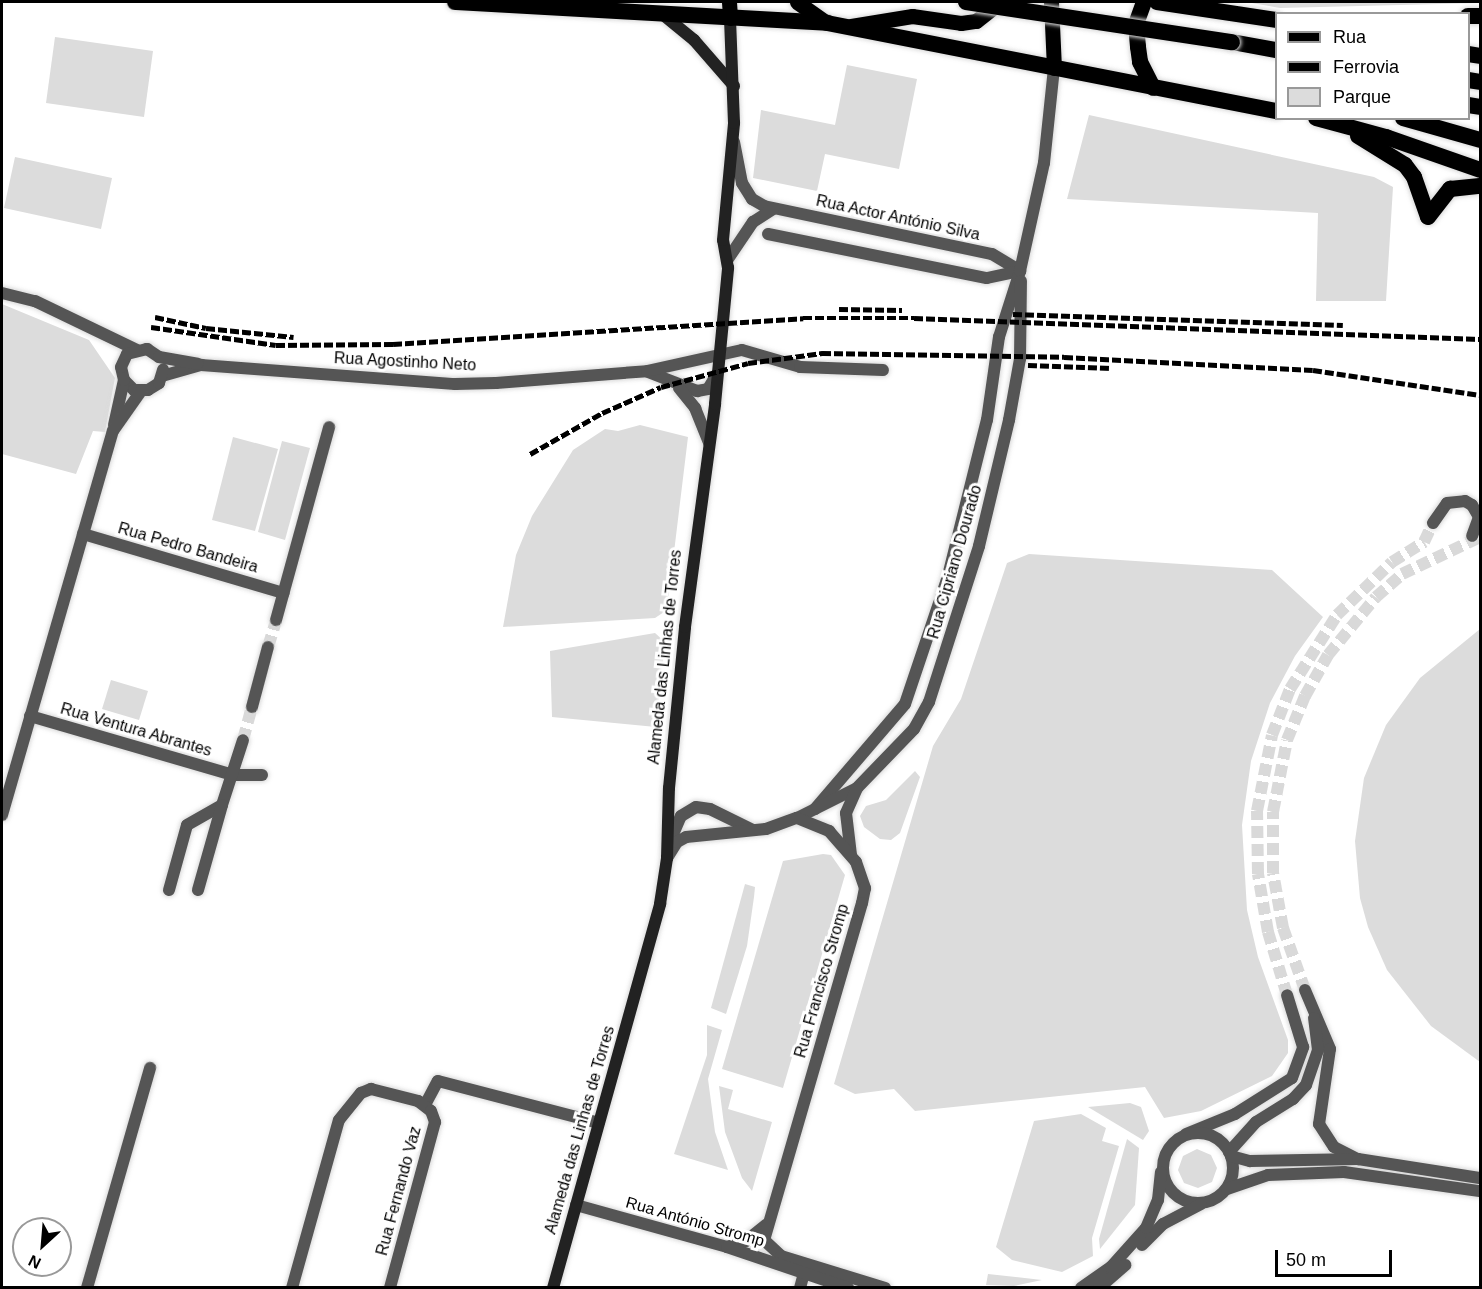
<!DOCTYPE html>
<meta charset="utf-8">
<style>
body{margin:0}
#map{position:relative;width:1482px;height:1289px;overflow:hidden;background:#fff;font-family:Arial,sans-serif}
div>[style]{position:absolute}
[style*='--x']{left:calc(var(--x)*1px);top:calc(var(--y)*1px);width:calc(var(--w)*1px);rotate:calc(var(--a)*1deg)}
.green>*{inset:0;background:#dcdcdc}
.minor-tunnel>*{height:12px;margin-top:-6px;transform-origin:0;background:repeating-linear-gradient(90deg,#d9d9d9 0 12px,transparent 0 18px)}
.roads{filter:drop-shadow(0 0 2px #dbdbdb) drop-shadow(0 0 2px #dbdbdb)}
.minor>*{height:12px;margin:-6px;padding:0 6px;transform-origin:6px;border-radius:6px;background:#555}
.tertiary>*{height:12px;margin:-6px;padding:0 6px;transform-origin:6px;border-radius:6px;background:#555}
.tertiary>.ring{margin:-6px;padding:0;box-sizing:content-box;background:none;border:12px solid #555;border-radius:50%}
.secondary>*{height:12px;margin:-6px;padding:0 6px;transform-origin:6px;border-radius:6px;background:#222}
.primary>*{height:15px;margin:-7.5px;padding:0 7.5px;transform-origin:7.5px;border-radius:7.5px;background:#000}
.trunk>*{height:16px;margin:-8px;padding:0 8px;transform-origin:8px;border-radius:8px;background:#000}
.rail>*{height:4.5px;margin-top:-2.25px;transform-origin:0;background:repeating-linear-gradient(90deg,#000 0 9px,transparent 0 12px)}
.bridges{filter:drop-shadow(0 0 2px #dbdbdb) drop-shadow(0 0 2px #dbdbdb)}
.trunk-bridge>*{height:16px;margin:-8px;padding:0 8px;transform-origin:8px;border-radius:8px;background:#000}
span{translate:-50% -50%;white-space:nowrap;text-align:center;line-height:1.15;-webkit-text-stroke:6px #fff;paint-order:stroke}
.street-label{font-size:16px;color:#000}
.frame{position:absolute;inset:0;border:3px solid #000;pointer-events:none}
.legend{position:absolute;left:1275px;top:12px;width:195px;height:108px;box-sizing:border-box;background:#fff;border:2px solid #999;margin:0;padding:8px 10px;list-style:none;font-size:18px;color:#000}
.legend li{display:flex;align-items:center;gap:12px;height:30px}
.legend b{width:30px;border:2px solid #999}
.north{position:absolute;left:12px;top:1217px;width:60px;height:60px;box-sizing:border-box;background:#fff;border:2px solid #999;border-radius:50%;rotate:206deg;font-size:16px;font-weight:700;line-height:24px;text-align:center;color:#000}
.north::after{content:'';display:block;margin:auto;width:21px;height:27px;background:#000;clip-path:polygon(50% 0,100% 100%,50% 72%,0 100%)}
.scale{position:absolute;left:1275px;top:1250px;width:117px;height:27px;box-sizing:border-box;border:3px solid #000;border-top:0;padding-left:8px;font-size:18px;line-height:21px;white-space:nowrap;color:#000;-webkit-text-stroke:4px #fff;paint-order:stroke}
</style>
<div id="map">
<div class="green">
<i style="clip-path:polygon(1246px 2px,1480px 2px,1480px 3px,1280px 8px)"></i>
<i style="clip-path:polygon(55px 37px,153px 51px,144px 117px,46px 103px)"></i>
<i style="clip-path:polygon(847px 65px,917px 79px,899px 169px,825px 154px,817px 191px,753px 178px,761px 110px,835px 125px)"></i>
<i style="clip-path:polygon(1089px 115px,1374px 177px,1393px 187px,1386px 301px,1316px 301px,1318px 213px,1067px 199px)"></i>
<i style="clip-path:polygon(15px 157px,112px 178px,101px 229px,4px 208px)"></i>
<i style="clip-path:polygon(2px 304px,89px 340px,115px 378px,105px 432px,93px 431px,76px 474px,2px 454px)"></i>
<i style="clip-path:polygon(640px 425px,688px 437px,667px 610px,655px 618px,503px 627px,516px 555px,532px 516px,573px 450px,605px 429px,618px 431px)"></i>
<i style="clip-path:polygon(233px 437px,278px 449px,255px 531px,212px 520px)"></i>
<i style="clip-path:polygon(282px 441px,310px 448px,285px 540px,258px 532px)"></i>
<i style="clip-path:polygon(1029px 554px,1272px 570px,1323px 617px,1295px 656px,1270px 703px,1251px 761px,1242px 825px,1247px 910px,1258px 957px,1288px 1040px,1288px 1053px,1272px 1076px,1201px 1111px,1164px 1118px,1145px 1087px,915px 1111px,894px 1089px,855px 1094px,834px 1084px,933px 746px,961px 699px,1007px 563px)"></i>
<i style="clip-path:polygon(1480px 629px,1480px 1062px,1431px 1026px,1387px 970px,1368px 927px,1360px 898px,1355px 841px,1364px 778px,1386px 725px,1420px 678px)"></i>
<i style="clip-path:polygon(655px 633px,665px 642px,656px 727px,552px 717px,550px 651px)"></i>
<i style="clip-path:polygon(111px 680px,148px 691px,139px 720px,102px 709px)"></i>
<i style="clip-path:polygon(915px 771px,920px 777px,900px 833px,891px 840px,880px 839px,864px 827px,860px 816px,866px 806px,886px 800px)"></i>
<i style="clip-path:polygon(823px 854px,831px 855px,845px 875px,783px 1088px,722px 1069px,783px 861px)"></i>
<i style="clip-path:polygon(745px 884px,755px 887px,754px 897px,747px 946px,726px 1014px,711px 1008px)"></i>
<i style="clip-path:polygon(707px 1025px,722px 1030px,708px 1079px,715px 1132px,728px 1170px,674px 1154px,707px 1055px)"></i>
<i style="clip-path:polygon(719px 1086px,733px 1090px,728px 1109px,772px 1122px,752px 1191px,742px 1178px,725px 1132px)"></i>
<i style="clip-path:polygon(1130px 1103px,1141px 1107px,1149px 1131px,1143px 1140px,1088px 1107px)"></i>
<i style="clip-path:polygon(1081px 1114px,1106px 1128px,1102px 1141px,1119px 1146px,1092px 1238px,1093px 1256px,1062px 1272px,1012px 1260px,996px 1247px,1034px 1121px)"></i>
<i style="clip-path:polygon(1127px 1139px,1139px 1148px,1135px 1205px,1100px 1249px,1099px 1239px)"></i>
<i style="clip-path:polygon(1197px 1149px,1211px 1155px,1217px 1168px,1212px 1182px,1198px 1188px,1184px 1183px,1178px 1170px,1183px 1156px)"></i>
<i style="clip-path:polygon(988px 1274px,1042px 1280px,1014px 1286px,986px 1285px)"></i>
</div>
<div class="minor-tunnel">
<i style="--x:268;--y:647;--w:28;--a:-73"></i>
<i style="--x:243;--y:740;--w:34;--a:-75"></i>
<i style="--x:1305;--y:990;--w:66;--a:-109.5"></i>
<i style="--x:1283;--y:928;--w:56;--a:-100.3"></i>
<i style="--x:1273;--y:873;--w:61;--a:-90"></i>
<i style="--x:1273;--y:812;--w:73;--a:-79"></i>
<i style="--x:1287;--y:740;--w:48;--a:-67.8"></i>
<i style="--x:1305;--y:696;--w:47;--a:-60.7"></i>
<i style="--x:1328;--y:655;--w:75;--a:-50.4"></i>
<i style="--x:1376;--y:597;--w:35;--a:-41"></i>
<i style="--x:1402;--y:574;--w:86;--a:-25.4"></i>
<i style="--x:1287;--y:995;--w:66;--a:-106.8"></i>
<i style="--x:1268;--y:932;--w:59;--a:-99.8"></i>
<i style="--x:1258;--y:874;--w:63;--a:-90.9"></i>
<i style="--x:1257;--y:811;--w:77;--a:-78.8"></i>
<i style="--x:1272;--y:735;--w:49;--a:-68.6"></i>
<i style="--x:1290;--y:689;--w:88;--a:-57.6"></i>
<i style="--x:1337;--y:615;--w:76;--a:-43.9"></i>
<i style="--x:1392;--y:562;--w:38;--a:-32"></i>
<i style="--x:1424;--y:542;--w:21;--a:-65"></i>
</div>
<div class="roads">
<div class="minor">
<i style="--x:734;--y:142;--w:42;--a:79"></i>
<i style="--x:742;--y:183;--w:19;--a:58"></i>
<i style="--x:752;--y:199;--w:14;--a:30"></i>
<i style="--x:764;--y:206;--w:233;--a:11.9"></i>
<i style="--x:992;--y:254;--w:33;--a:31"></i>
<i style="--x:768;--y:234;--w:223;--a:11.4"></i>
<i style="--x:987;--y:278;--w:34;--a:-12"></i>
<i style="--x:728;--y:259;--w:45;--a:-56"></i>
<i style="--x:753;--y:222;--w:24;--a:-33"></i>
<i style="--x:2;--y:293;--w:34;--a:14"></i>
<i style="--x:35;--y:301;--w:113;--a:25.7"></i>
<i style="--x:648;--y:372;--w:53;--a:21.2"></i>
<i style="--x:697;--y:391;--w:11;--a:-10"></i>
<i style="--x:708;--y:389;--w:17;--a:-59"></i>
<i style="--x:162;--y:376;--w:41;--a:-15.8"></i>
<i style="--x:201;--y:365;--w:255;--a:4.3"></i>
<i style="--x:455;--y:384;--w:41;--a:-1.4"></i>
<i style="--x:496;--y:383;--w:151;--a:-4.5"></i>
<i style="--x:647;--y:371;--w:97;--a:-12.5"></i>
<i style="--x:742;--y:350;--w:60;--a:16.3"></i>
<i style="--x:800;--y:367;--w:83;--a:2.1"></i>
<i style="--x:124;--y:380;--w:14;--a:45"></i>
<i style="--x:134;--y:390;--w:14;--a:0"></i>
<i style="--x:148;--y:390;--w:13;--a:-32"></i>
<i style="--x:159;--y:383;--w:14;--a:-73"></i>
<i style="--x:679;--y:388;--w:26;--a:51"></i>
<i style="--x:695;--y:408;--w:38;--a:68"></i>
<i style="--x:114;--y:425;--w:46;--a:-77.5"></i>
<i style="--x:124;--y:380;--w:13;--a:-103"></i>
<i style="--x:121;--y:367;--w:14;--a:-65"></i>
<i style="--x:127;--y:354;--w:21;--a:-14"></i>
<i style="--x:147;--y:349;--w:14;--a:34"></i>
<i style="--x:159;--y:357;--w:39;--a:10"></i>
<i style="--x:1433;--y:523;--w:24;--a:-55"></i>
<i style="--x:1447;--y:503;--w:18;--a:-6"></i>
<i style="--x:1465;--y:501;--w:8;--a:30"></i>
<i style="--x:1472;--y:505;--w:14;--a:60"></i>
<i style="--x:1479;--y:517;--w:20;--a:110"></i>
<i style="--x:83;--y:534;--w:209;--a:16.4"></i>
<i style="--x:276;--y:620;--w:200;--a:-74.6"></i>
<i style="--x:252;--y:707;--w:62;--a:-75.1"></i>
<i style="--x:30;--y:716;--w:211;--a:16.2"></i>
<i style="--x:233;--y:775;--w:29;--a:0"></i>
<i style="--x:815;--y:809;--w:138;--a:-49.4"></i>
<i style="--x:905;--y:704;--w:135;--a:-71.4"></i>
<i style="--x:948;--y:576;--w:161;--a:-76"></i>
<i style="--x:987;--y:420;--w:84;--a:-81.8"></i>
<i style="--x:999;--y:337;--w:69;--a:-72.3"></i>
<i style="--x:1020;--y:271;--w:111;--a:-77.5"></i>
<i style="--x:1044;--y:163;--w:96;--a:-84"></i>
<i style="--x:2;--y:815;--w:400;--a:-73.9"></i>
<i style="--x:113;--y:431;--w:49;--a:-55"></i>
<i style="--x:797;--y:818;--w:67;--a:-26.6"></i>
<i style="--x:857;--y:788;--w:82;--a:-46"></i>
<i style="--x:914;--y:729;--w:31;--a:-61"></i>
<i style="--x:929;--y:702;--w:164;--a:-72.2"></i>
<i style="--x:979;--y:546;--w:130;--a:-76.6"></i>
<i style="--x:1009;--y:420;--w:62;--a:-79.8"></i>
<i style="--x:1020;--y:359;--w:78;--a:-89.3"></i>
<i style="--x:851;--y:855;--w:42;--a:-96.8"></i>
<i style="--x:846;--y:813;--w:27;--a:-66"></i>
<i style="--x:169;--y:890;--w:67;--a:-74.5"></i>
<i style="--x:187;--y:825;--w:40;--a:-29.7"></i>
<i style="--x:222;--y:805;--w:68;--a:-72.1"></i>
<i style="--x:198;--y:890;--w:88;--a:-74.2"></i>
<i style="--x:1305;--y:990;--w:64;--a:67"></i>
<i style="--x:1330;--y:1049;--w:76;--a:98.3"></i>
<i style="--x:1319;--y:1124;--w:27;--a:57"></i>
<i style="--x:1334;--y:1147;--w:27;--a:27"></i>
<i style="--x:425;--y:1105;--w:27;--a:-62"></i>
<i style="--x:438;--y:1081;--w:166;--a:14.6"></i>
<i style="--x:1186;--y:1134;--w:53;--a:-22.2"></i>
<i style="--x:1235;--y:1114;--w:67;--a:-32.3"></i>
<i style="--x:1292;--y:1078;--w:33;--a:-70"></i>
<i style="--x:1303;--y:1047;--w:54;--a:-107.1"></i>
<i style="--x:1229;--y:1152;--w:40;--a:-48"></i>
<i style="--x:1256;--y:1122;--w:44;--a:-31.9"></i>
<i style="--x:1293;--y:1099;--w:19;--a:-47"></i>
<i style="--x:1306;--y:1085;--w:37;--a:-71"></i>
<i style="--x:1318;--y:1050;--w:32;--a:-97"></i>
<i style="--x:727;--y:1247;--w:20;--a:-18"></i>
<i style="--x:746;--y:1241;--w:26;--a:-39"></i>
<i style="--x:87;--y:1288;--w:229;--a:-74"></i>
<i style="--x:292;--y:1288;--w:174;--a:-74.4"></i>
<i style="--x:339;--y:1120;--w:35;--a:-51"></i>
<i style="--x:361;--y:1093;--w:11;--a:-22"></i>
<i style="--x:371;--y:1089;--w:49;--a:14.3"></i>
<i style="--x:418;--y:1101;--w:16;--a:38"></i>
<i style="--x:431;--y:1111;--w:12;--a:70"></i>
<i style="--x:435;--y:1122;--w:172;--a:105.2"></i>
<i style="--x:800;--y:1288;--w:16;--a:-75"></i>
</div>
<div class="tertiary">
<i style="--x:669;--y:844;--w:30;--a:-67"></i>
<i style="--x:681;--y:816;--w:17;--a:-31"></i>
<i style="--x:696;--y:807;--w:14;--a:8"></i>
<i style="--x:710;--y:809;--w:48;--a:26"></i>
<i style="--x:667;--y:858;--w:19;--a:-58"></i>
<i style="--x:677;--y:842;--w:10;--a:-29"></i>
<i style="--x:686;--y:837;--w:80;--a:-5.7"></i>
<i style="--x:766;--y:829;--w:33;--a:-20"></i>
<i style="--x:797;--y:818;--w:35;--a:22"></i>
<i style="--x:829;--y:831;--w:41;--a:48.9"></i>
<i style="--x:856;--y:862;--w:28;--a:71"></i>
<i style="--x:865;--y:888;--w:15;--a:101"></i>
<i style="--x:862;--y:903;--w:351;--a:106.2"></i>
<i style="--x:764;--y:1240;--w:23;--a:43"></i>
<i style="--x:781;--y:1256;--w:109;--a:17.1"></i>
<i class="ring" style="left:1163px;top:1133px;width:58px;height:58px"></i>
<i style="--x:1231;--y:1156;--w:20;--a:15"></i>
<i style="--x:1250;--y:1161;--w:108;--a:-1.1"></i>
<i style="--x:1358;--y:1159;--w:123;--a:8.9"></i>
<i style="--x:1227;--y:1189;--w:43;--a:-18.9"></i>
<i style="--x:1268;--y:1175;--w:76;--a:-2.3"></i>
<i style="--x:1344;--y:1172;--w:137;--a:8"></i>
<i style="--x:576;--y:1205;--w:157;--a:15.5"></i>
<i style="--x:727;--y:1247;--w:128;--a:18.7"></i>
<i style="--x:1142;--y:1245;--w:30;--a:-45"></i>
<i style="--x:1163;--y:1224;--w:43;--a:-27.8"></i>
<i style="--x:1081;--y:1288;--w:37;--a:-35"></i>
<i style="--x:1111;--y:1267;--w:52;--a:-48.1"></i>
<i style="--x:1146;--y:1228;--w:30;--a:-67"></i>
<i style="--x:1158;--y:1200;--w:28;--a:-84"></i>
<i style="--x:1099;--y:1288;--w:35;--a:-41"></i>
</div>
<div class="secondary">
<i style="--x:661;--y:13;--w:43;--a:39.3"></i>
<i style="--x:694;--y:40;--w:61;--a:49"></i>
<i style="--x:553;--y:1288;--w:399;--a:-74.4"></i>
<i style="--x:660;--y:904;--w:47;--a:-81.3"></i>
<i style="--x:667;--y:858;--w:70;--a:-88.4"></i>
<i style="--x:669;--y:788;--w:162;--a:-84.3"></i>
<i style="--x:685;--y:627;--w:225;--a:-82.3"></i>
<i style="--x:715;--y:404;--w:137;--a:-84.5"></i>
<i style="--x:728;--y:268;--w:28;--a:-100"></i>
<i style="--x:723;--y:240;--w:118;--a:-84.6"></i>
<i style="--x:734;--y:123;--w:105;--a:-92.2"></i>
</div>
<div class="primary">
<i style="--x:729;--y:2;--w:16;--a:86"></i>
<i style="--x:797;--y:2;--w:35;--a:35"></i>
<i style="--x:1051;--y:2;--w:66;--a:87.4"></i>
<i style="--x:851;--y:26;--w:62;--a:-9.3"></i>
<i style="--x:912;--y:16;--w:49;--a:8.1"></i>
<i style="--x:961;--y:23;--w:15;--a:-8"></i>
<i style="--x:976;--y:21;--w:31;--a:-38"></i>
</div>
<div class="trunk">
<i style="--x:455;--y:2;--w:373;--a:3.2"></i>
<i style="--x:827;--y:23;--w:458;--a:11.1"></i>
<i style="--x:1144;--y:2;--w:23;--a:110"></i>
<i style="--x:1136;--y:24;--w:23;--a:85"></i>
<i style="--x:1138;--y:47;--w:15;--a:82"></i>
<i style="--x:1140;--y:62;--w:29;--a:63"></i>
<i style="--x:1157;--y:2;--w:120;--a:8.6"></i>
<i style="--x:1468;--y:16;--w:12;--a:0"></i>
<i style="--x:1232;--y:42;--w:45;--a:10.3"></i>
<i style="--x:1468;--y:54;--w:12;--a:9"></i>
<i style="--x:1468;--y:80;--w:12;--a:9"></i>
<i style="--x:1468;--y:105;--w:12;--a:9"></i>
<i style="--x:1316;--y:118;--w:73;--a:15.2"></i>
<i style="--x:1386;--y:137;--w:100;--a:19.3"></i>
<i style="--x:1403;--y:118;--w:80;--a:15.9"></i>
<i style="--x:1358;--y:136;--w:55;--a:31.7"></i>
<i style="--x:1405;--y:165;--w:15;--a:53"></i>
<i style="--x:1414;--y:177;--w:42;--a:70.7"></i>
<i style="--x:1428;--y:217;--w:36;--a:-52"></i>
<i style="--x:1450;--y:189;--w:30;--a:-6"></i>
</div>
</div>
<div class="rail">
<i style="--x:839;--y:309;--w:63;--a:0.9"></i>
<i style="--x:1013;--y:314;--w:330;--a:1.9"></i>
<i style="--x:155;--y:317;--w:52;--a:12.2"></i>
<i style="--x:206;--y:328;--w:88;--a:5.8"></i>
<i style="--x:151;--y:327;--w:126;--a:8.2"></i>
<i style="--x:276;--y:345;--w:117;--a:-0.5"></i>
<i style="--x:393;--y:344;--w:411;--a:-3.6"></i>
<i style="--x:803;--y:318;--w:111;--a:0"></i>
<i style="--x:914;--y:318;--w:566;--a:2.12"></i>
<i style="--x:1028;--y:365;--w:84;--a:2"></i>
<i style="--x:530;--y:454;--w:83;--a:-29.7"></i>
<i style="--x:602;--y:413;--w:64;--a:-23.8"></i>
<i style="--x:661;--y:387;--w:90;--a:-15.4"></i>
<i style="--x:748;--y:363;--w:75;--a:-7.7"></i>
<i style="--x:822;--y:353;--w:242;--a:0.9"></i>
<i style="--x:1064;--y:357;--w:249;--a:3"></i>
<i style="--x:1313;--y:370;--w:169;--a:8.5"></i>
</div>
<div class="bridges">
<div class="trunk-bridge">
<i style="--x:966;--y:2;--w:269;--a:8.6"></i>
</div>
</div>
<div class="street-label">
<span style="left:898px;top:218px;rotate:12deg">Rua Actor António Silva</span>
<span style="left:405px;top:362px;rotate:3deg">Rua Agostinho Neto</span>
<span style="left:188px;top:548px;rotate:16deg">Rua Pedro Bandeira</span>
<span style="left:955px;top:562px;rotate:-74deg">Rua Cipriano Dourado</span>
<span style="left:665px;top:657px;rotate:-84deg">Alameda das Linhas de Torres</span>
<span style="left:136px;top:730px;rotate:16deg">Rua Ventura Abrantes</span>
<span style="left:822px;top:981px;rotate:-74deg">Rua Francisco Stromp</span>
<span style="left:580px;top:1130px;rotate:-74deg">Alameda das Linhas de Torres</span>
<span style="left:399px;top:1191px;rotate:-75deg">Rua Fernando Vaz</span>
<span style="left:695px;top:1222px;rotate:16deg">Rua António Stromp</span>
</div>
<div class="frame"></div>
<ul class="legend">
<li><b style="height:8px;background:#000"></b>Rua</li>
<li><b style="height:8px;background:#000"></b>Ferrovia</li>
<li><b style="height:16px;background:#dcdcdc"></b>Parque</li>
</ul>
<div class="north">N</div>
<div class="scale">50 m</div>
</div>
